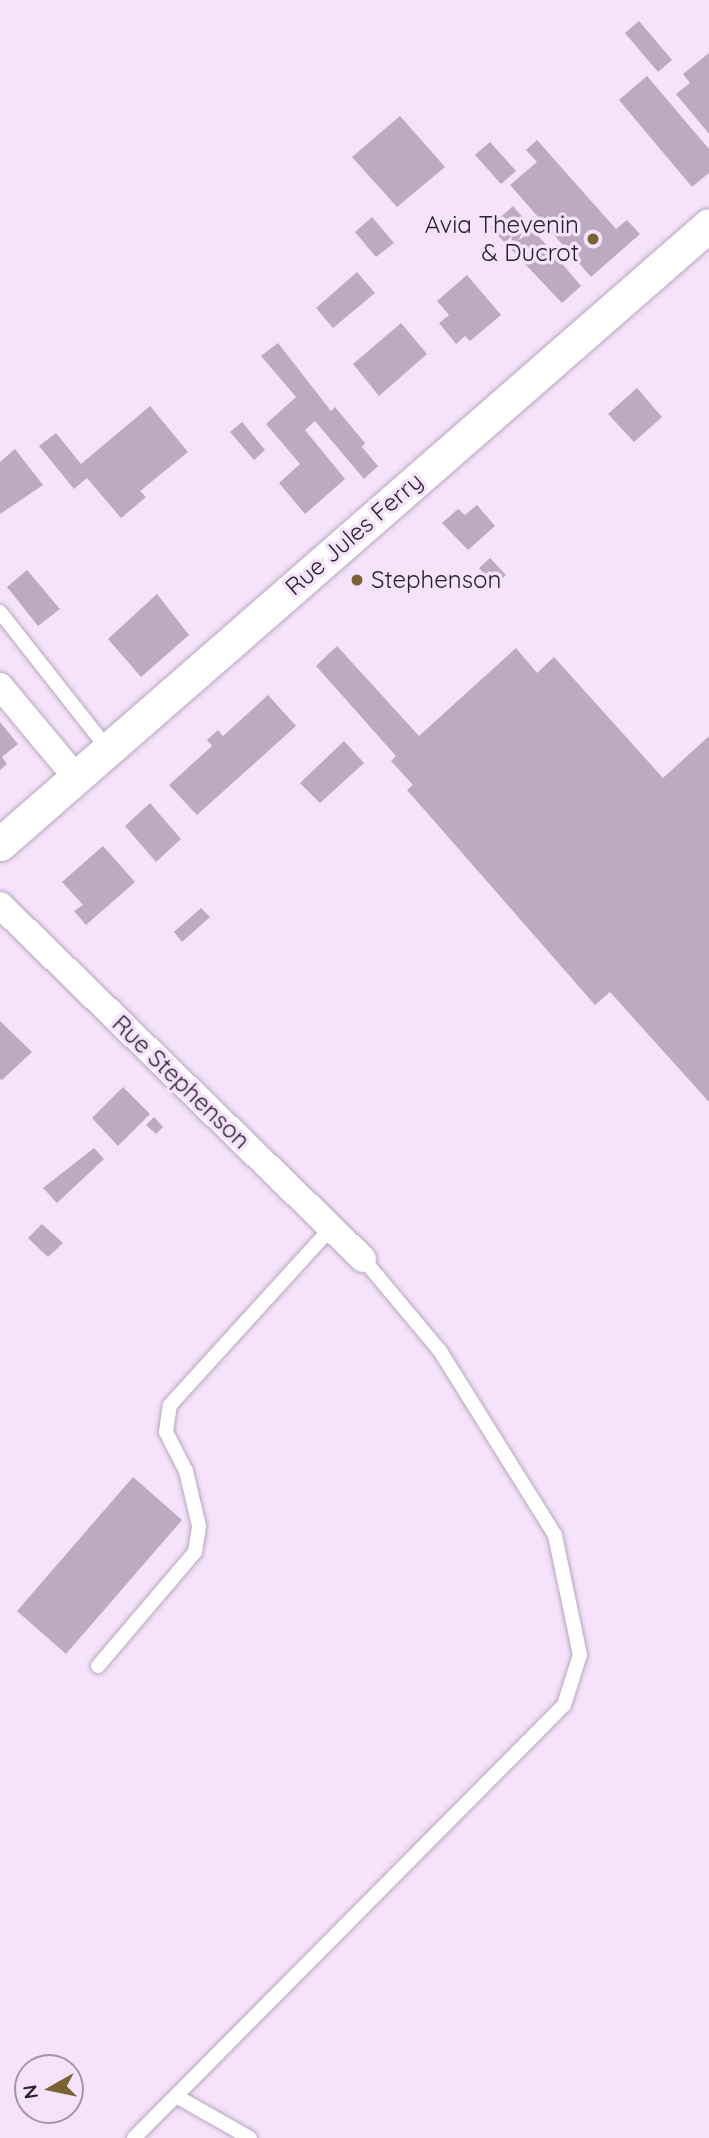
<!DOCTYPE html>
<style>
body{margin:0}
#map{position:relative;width:709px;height:2138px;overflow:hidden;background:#f5e2fb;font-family:Quicksand,sans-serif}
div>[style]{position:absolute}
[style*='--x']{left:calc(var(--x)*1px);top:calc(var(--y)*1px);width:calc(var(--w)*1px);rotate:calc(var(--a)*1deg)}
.building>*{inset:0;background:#bca9c2}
.roads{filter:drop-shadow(0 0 2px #b9a6be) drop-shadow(0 0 2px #b9a6be)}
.service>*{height:14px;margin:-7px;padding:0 7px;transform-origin:7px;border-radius:7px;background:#fff}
.minor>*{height:26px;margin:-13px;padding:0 13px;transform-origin:13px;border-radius:13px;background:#fff}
.tertiary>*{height:33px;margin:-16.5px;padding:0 16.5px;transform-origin:16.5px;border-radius:16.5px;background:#fff}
.dots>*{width:19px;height:19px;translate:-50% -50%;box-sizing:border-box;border:4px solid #f5e2fb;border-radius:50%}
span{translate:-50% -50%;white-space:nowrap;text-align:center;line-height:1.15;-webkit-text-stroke:7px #f5e2fb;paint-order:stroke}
.poi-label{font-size:24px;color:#29212b}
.right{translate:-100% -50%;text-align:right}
.left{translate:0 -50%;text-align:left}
.street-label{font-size:24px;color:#29212b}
.north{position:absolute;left:14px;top:2054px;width:70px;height:70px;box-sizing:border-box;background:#f5e2fb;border:2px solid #a395a8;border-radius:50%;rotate:261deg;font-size:19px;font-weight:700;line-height:28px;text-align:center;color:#29212b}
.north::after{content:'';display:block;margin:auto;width:24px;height:32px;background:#7b6233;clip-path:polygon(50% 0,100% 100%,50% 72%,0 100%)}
</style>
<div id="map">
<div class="building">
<i style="clip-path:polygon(639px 21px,672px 60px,658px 72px,625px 33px)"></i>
<i style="clip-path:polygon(709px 53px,709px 134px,676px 94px,690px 83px,683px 74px)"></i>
<i style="clip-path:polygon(647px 76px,709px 149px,709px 173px,692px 187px,619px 100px)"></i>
<i style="clip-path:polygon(400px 116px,445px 167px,397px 207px,352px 157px)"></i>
<i style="clip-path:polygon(537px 140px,616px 229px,627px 220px,640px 234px,591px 277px,510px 185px,537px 162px,526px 150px)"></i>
<i style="clip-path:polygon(490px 142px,516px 171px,501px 184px,475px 155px)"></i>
<i style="clip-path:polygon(513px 206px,581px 286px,562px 303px,490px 227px)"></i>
<i style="clip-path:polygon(372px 217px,394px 243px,376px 257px,355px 232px)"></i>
<i style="clip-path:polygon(357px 272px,375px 293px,333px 328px,316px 308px)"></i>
<i style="clip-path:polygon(467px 275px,501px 315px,470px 341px,465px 336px,456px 344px,439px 323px,449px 315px,437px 301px)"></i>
<i style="clip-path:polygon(401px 323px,427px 354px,379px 396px,353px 364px)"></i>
<i style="clip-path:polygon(278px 343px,331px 411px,335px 407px,365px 443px,362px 447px,378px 466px,364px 479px,315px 421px,305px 430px,345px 479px,305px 514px,279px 483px,300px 464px,266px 424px,296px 397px,261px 356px)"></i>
<i style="clip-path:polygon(637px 388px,662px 417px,634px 442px,608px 414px)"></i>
<i style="clip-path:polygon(150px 406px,188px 452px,140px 491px,146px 497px,121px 518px,87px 478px,74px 489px,39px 446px,56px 433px,81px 464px)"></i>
<i style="clip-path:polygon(242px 422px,265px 450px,254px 460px,230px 432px)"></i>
<i style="clip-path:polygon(15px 449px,43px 485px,0 514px,0 462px)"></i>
<i style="clip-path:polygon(477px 505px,495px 526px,468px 550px,442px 523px,458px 509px,465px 515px)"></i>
<i style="clip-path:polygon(490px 558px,506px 575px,495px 586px,479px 568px)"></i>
<i style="clip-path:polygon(27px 570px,60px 609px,38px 626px,7px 587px)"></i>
<i style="clip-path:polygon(157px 594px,189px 635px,141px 677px,108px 639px)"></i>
<i style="clip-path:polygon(337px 646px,419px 736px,516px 648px,537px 673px,554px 657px,663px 778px,709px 736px,709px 1102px,610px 992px,595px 1005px,407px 790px,413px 785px,391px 761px,396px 756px,316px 666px)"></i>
<i style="clip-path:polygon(268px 695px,296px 726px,197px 815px,169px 785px,212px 746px,207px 740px,218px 730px,223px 736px)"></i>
<i style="clip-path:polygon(0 722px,18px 744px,2px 757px,7px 764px,0 770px)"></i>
<i style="clip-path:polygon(344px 741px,364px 763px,320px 803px,300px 783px)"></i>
<i style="clip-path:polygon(150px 803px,181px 839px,156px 862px,125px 826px)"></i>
<i style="clip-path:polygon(103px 846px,135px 882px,86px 925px,74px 911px,83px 905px,62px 882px)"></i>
<i style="clip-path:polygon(201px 908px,210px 917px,182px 942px,174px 932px)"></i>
<i style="clip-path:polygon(0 1021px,32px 1052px,2px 1080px,0 1079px)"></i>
<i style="clip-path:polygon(123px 1087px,150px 1114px,118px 1146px,92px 1118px)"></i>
<i style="clip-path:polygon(154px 1117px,163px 1127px,156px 1134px,146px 1125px)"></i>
<i style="clip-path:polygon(94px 1148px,104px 1159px,57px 1203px,43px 1188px)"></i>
<i style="clip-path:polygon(42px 1224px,63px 1243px,48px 1257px,28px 1238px)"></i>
<i style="clip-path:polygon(133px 1477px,182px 1520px,66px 1654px,17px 1611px)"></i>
</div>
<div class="roads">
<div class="service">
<i style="--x:0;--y:612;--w:174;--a:51.8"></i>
<i style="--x:98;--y:1666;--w:150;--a:-49.6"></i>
<i style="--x:195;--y:1552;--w:26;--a:-81"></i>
<i style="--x:199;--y:1526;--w:57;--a:-103.3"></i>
<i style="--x:186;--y:1471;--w:44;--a:-117.1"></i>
<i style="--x:166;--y:1432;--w:27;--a:-82"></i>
<i style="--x:170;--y:1405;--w:238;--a:-47.7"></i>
<i style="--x:176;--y:2096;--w:85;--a:29.6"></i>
<i style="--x:134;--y:2138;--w:610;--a:-45.2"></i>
<i style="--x:564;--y:1705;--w:52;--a:-72.3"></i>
<i style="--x:580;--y:1655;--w:123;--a:-101.8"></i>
<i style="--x:555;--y:1535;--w:217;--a:-122"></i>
<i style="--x:440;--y:1351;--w:120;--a:-129.9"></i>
</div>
<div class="minor">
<i style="--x:0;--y:686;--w:117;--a:50.2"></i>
<i style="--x:0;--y:905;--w:507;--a:44.28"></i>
</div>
<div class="tertiary">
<i style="--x:0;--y:844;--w:941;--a:-41.12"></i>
</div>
</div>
<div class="dots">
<i style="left:593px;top:239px;background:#7b6233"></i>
<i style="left:357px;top:580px;background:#7b6233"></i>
</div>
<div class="poi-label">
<span class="right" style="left:579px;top:239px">Avia Thevenin<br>&amp; Ducrot</span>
<span class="left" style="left:371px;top:580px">Stephenson</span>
</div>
<div class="street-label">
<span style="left:354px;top:534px;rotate:-41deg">Rue Jules Ferry</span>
<span style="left:181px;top:1082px;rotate:44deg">Rue Stephenson</span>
</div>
<div class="north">N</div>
</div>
